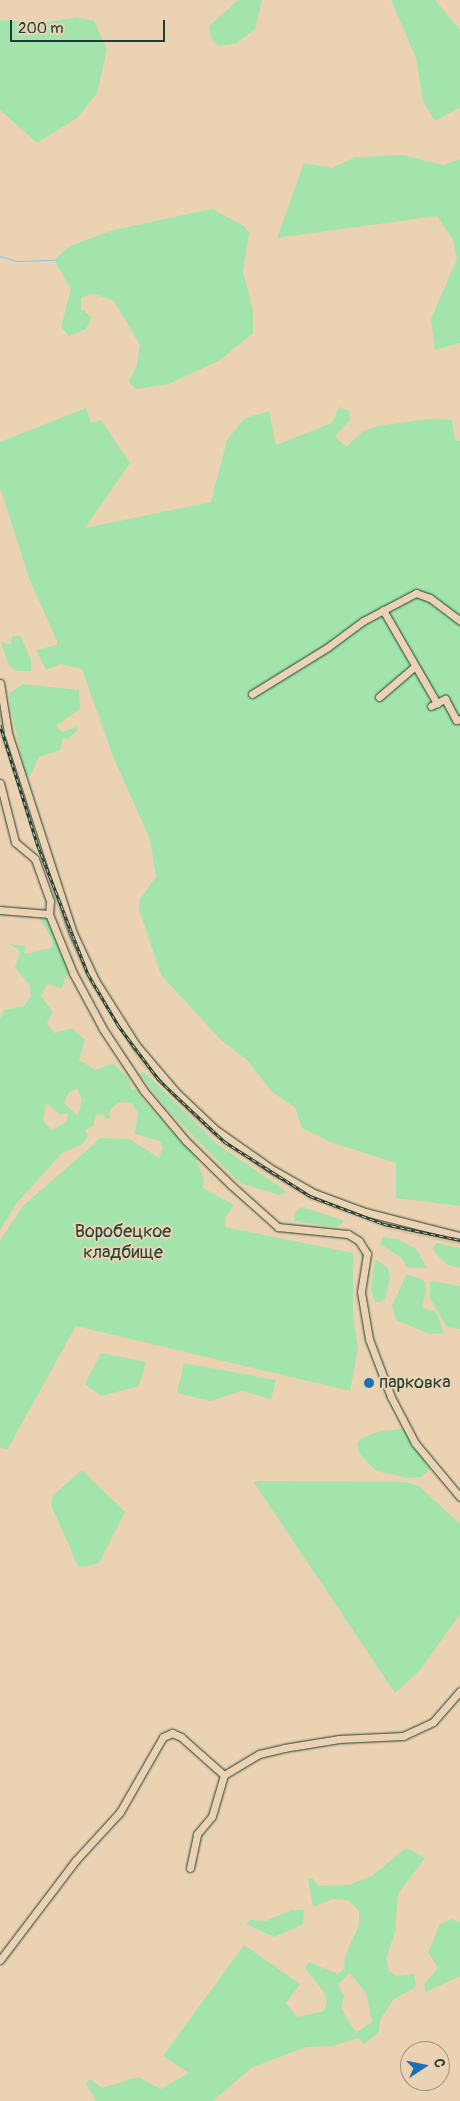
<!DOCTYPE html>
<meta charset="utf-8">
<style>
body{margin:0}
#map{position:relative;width:460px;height:2101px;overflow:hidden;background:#ead2b2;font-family:Pangolin,sans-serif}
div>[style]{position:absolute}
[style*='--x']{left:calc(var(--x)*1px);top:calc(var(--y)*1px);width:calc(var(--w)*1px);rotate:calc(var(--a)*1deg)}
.built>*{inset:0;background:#dcc4a2}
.green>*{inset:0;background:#a3e4ad}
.stream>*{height:1px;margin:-0.5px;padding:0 0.5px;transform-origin:0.5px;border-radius:0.5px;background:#90c0eb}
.roads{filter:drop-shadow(0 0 1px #1f3d34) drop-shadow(0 0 1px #1f3d34)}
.minor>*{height:7px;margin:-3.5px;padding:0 3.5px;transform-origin:3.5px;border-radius:3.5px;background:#ead2b2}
.rail>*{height:3px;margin-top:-1.5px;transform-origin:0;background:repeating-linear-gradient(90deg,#ead2b2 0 4px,#1f3d34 0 8px);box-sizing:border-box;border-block:1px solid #1f3d34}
.dots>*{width:14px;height:14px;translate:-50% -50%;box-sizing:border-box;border:2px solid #ead2b2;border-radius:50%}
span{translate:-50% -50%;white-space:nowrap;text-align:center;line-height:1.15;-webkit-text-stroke:4px #ead2b2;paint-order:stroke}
.park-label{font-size:18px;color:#26453a}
.poi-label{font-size:18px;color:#1f3d34}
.left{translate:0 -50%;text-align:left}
.north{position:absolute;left:400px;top:2041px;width:50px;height:50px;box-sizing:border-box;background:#ead2b2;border:1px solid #999680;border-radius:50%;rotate:79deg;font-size:14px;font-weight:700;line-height:20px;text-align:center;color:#1f3d34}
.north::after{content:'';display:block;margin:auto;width:18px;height:22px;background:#1f6fb2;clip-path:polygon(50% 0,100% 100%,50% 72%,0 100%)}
.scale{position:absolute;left:10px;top:20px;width:155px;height:22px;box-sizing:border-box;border:2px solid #1f3d34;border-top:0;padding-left:6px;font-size:15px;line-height:18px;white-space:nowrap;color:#1f3d34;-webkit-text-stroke:4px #ead2b2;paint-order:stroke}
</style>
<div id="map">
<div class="built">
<i style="clip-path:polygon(0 678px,7px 734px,64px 910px,113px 1014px,191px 1108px,311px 1193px,384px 1221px,460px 1238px,460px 1245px,390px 1230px,309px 1200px,225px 1146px,192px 1117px,142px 1066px,86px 978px,60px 915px,0 736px)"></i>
</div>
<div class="green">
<i style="clip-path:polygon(238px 0,262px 0,255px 29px,237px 43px,218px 46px,211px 38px,209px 26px)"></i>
<i style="clip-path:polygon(391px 0,435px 0,460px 30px,460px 107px,435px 121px,423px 101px,416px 58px)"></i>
<i style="clip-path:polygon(76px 17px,94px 21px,107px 50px,97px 93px,77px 118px,37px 143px,0 110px,0 20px,44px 23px)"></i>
<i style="clip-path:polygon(403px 155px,443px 165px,460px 159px,460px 343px,435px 350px,431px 319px,457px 259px,453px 240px,437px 216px,277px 238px,304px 163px,332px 168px,356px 157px)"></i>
<i style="clip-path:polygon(212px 209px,244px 226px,249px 233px,243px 272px,253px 310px,253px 333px,220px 360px,169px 384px,136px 389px,129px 382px,137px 365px,140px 345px,114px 301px,94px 294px,81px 297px,81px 309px,92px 317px,86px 329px,69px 336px,61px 327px,71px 289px,54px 260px,70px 246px,114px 230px)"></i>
<i style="clip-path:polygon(339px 407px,349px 411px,350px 420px,335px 436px,346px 447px,363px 431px,378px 426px,427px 419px,452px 420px,455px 440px,460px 441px,460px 1206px,396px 1198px,396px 1163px,330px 1142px,302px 1128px,295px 1107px,272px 1092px,247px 1060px,221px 1040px,161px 975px,139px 909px,140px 899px,156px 877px,150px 839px,114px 759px,82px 669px,61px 664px,46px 670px,36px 650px,57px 645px,57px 641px,29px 578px,0 487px,0 442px,86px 408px,91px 423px,101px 420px,130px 463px,85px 528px,211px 502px,227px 440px,245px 418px,269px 411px,276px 445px,332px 423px)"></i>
<i style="clip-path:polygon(20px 635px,31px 660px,31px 671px,16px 671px,9px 666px,1px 642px,11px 644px,12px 637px)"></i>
<i style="clip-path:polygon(23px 684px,79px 690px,80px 709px,56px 726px,62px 732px,76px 727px,78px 730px,68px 739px,63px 738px,60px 750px,39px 757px,30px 776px,25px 773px,10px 704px,10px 693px)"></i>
<i style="clip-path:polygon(evenodd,39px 916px,47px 917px,69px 970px,61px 989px,48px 983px,41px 996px,53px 1012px,47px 1023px,54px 1033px,72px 1028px,85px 1040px,79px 1060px,96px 1070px,113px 1063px,129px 1079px,131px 1090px,138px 1090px,141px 1097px,194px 1155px,204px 1178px,203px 1188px,234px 1205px,226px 1216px,225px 1227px,353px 1253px,353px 1315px,358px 1348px,350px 1391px,76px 1326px,7px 1450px,0 1447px,0 1241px,23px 1206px,101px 1138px,130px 1139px,159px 1158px,163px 1147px,160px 1141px,135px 1134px,138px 1113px,132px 1103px,119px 1102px,110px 1110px,110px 1118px,106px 1119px,103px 1114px,96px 1115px,93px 1126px,85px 1130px,88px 1136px,81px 1145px,62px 1153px,16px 1204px,0 1230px,0 1019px,4px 1010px,24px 1006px,31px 996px,29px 984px,15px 968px,20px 951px,9px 944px,25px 946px,24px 954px,51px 948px,53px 942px,39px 916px,77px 1089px,82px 1099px,78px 1116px,64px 1103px,69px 1092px,77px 1089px,39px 916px,46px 1103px,61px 1115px,68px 1113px,66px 1122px,52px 1130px,43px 1121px,46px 1103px)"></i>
<i style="clip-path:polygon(144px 1072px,217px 1144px,287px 1192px,279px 1195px,240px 1183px,166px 1108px,140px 1074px)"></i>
<i style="clip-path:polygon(302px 1207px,342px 1220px,343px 1223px,336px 1227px,294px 1221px,295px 1212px)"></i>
<i style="clip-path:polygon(383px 1237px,397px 1239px,416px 1249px,427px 1268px,407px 1268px,402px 1258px,380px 1244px)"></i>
<i style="clip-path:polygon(437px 1243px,460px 1248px,460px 1268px,448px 1265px,436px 1254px,433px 1248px)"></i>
<i style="clip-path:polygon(375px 1259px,388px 1268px,390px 1278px,385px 1299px,381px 1302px,375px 1302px,371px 1290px)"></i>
<i style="clip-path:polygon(407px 1274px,424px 1280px,426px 1291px,422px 1307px,436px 1312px,444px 1333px,430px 1334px,396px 1320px,392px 1305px)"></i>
<i style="clip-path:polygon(430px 1281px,460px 1286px,460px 1329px,447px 1327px,430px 1298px)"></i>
<i style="clip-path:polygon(101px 1353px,146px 1362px,139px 1386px,101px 1396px,85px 1384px)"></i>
<i style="clip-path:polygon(184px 1363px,276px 1380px,271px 1399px,242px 1391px,210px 1401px,177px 1393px)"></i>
<i style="clip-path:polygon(403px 1429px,430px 1469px,421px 1477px,408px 1478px,376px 1471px,360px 1454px,357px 1445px,360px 1439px,380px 1431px)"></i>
<i style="clip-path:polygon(82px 1470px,125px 1512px,99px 1563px,79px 1568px,51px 1505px,53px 1495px)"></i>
<i style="clip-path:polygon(253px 1481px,406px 1482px,419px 1486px,460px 1524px,460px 1614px,420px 1670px,395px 1693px)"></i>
<i style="clip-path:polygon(evenodd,406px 1848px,425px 1858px,398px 1894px,395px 1932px,386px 1959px,389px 1971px,397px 1976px,414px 1974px,416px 1987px,394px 1999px,381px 2018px,378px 2033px,364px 2044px,359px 2038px,332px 2046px,306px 2047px,251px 2068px,213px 2101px,96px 2101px,86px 2083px,90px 2079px,102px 2088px,138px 2077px,161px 2089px,189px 2073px,163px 2056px,244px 1945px,300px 1984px,286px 2003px,297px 2017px,324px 2011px,327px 2002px,324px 1992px,305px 1968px,309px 1962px,338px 1974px,344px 1969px,345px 1956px,359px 1925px,359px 1911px,348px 1900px,333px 1899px,313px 1907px,308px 1878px,313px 1879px,318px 1886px,349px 1885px,372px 1876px,406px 1848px,350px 1973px,366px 1993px,372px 2022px,356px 2033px,341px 2008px,344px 1996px,338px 1984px,350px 1973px)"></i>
<i style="clip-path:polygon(292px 1910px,304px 1910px,303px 1924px,274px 1937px,246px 1924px,250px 1920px,265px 1921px)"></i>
<i style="clip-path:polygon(452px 1919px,460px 1923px,460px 1976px,426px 1992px,424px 1984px,438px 1968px,428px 1952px,440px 1924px)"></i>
</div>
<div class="stream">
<i style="--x:0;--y:256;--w:17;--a:17"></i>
<i style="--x:16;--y:261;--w:38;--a:-2"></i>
</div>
<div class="roads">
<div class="minor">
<i style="--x:383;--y:610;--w:108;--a:59.9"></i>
<i style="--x:0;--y:683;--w:51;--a:80.9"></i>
<i style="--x:8;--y:733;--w:210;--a:72"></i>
<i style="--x:73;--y:933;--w:52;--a:64.9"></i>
<i style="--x:95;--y:980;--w:77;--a:57.8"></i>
<i style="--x:136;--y:1045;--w:62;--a:49.6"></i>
<i style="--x:176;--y:1092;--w:54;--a:43.5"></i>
<i style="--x:215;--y:1129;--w:67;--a:35.3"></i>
<i style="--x:270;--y:1168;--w:51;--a:29.6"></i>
<i style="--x:314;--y:1193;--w:54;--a:20.4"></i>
<i style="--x:365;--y:1212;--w:98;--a:14.2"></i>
<i style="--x:252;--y:694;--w:89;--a:-31.7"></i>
<i style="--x:328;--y:647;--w:44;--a:-36.6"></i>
<i style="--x:363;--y:621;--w:60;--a:-27.8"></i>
<i style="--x:416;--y:593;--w:15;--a:20"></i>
<i style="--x:430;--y:598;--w:38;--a:37"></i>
<i style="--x:379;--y:697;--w:46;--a:-40.6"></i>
<i style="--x:431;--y:706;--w:16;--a:-27"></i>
<i style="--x:445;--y:699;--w:24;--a:62"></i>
<i style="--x:456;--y:720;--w:4;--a:-14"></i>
<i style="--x:0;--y:783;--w:61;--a:75.7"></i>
<i style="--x:15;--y:842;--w:26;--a:40"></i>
<i style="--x:35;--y:859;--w:45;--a:70.3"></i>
<i style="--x:50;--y:901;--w:13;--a:94"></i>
<i style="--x:0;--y:910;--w:49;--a:4.7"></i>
<i style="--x:49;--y:914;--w:64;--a:67.9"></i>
<i style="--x:73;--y:973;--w:64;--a:61.8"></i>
<i style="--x:103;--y:1029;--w:74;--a:56.5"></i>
<i style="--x:144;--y:1091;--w:65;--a:50"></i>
<i style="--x:186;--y:1141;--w:64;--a:44.4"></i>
<i style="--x:232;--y:1186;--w:62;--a:41.7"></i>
<i style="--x:278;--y:1227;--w:70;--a:5.7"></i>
<i style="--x:348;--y:1234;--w:13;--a:32"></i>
<i style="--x:359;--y:1241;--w:15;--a:58"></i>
<i style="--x:367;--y:1254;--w:38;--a:99"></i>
<i style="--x:361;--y:1292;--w:48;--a:80.3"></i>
<i style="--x:369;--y:1339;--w:62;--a:69.2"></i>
<i style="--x:391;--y:1397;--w:52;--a:62.4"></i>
<i style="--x:415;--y:1443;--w:70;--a:50.2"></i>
<i style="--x:224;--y:1775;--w:41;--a:-31"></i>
<i style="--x:259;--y:1754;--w:26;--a:-13"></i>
<i style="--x:284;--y:1748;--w:56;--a:-9.3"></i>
<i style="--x:339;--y:1739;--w:64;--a:-2.7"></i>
<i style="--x:403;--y:1736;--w:33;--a:-25"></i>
<i style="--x:433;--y:1722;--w:41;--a:-48.9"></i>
<i style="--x:190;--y:1868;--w:35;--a:-78"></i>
<i style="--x:197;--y:1834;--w:23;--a:-50"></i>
<i style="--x:212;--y:1816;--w:43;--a:-73.7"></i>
<i style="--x:0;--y:1960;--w:126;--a:-52.8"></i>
<i style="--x:76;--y:1860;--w:65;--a:-47.5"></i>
<i style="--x:120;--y:1812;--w:86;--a:-60.2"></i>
<i style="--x:163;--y:1737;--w:10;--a:-24"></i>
<i style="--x:172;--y:1733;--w:10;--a:24"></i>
<i style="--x:181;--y:1737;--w:57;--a:41.5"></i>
</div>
</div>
<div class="rail">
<i style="--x:0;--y:725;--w:127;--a:72.6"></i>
<i style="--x:38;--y:846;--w:137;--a:68.7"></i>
<i style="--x:88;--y:974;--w:59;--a:59.5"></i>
<i style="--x:118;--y:1025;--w:69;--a:53.3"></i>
<i style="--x:159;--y:1080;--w:91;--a:43.2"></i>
<i style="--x:225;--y:1142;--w:101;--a:32.4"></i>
<i style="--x:310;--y:1196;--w:79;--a:20.7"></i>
<i style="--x:384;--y:1224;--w:78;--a:11.9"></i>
</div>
<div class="dots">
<i style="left:369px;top:1383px;background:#1f6fb2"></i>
</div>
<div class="park-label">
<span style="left:123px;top:1243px">Воробецкое<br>кладбище</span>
</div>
<div class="poi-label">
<span class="left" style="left:379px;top:1383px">парковка</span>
</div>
<div class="north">С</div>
<div class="scale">200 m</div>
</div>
